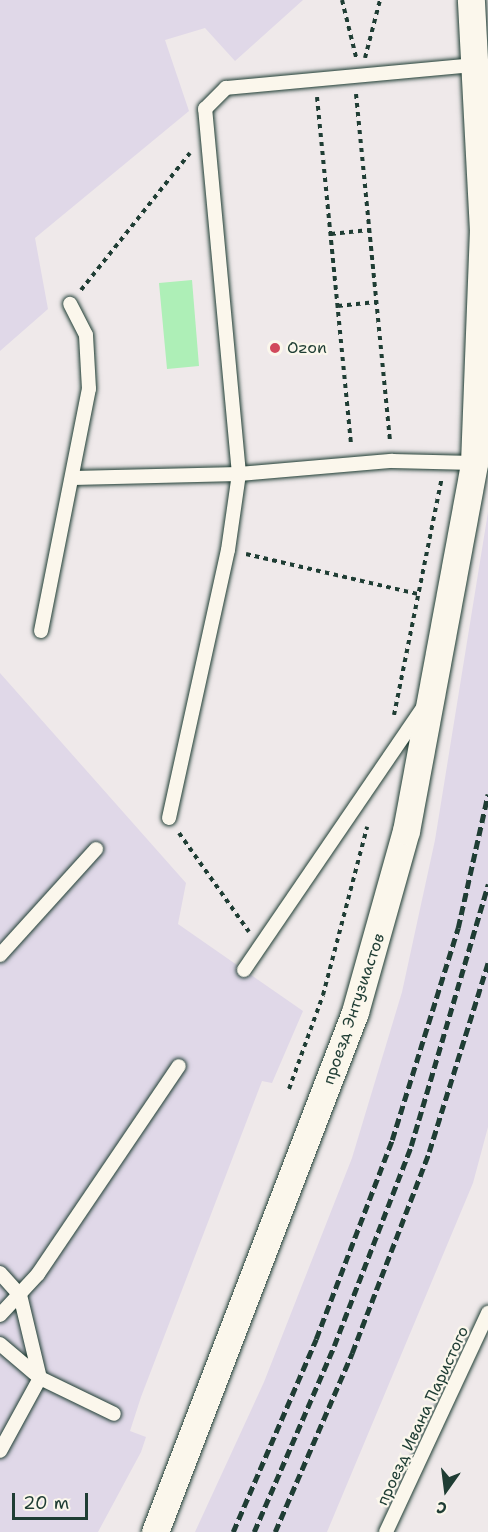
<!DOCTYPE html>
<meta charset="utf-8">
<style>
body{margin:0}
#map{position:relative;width:488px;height:1532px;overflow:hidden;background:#efe9ea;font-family:"Shantell Sans",sans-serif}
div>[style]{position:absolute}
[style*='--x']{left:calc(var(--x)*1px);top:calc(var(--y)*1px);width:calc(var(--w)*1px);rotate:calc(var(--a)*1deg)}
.built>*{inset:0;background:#e0d8e8}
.green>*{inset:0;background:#aeefb7}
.path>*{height:4px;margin-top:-2px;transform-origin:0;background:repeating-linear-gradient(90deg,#1f3d34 0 4.5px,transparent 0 9px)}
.roads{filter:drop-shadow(0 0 2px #1f3d34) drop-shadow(0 0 2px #1f3d34)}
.service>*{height:14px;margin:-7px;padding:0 7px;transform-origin:7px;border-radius:7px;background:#fbf7ec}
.minor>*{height:27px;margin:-13.5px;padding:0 13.5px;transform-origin:13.5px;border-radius:13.5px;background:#fbf7ec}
.rail>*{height:4.5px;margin-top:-2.25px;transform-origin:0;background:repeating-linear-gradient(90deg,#1f3d34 0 9px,transparent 0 13.5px)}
.dots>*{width:16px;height:16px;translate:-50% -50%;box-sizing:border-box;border:3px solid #fbf7ec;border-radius:50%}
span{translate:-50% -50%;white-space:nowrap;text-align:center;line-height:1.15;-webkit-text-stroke:4.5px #fbf7ec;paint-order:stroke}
.poi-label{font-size:16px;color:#1f3d34}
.left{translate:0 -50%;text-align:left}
.street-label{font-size:16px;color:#1f3d34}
.north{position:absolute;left:416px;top:1460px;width:60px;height:60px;-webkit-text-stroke:4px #fbf7ec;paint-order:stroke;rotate:194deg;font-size:16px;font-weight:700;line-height:24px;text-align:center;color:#1f3d34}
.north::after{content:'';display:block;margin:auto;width:21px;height:27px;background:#1f3d34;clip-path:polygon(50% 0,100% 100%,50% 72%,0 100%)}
.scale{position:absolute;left:12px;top:1493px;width:76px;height:27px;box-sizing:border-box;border:3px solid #1f3d34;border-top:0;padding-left:8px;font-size:18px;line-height:21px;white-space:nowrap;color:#1f3d34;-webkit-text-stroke:4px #fbf7ec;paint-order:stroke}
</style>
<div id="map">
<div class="built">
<i style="clip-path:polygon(0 0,303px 0,235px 61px,205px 28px,165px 40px,189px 111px,35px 238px,48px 309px,0 351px)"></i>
<i style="clip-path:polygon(488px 512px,488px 1127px,473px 1183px,327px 1532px,195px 1532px,264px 1382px,352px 1158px,402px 992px,435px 840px)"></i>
<i style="clip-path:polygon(0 673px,186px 883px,178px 924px,303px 1011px,272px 1083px,262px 1081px,141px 1397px,130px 1431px,146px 1437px,141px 1452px,98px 1532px,0 1532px)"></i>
</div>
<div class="green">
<i style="clip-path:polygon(192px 280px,199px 366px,167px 369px,159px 283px)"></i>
</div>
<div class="path">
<i style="--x:342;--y:0;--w:59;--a:76.2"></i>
<i style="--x:365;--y:58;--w:60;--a:-75.5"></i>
<i style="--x:356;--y:94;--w:350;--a:84.4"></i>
<i style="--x:317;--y:97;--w:350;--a:84.4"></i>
<i style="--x:331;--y:234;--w:38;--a:-6"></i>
<i style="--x:81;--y:290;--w:175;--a:-51.5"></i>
<i style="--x:338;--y:306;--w:38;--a:-6"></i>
<i style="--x:246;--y:554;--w:177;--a:13.1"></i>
<i style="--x:394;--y:715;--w:239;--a:-78.6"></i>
<i style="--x:179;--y:833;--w:121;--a:54.7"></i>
<i style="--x:289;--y:1089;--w:100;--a:-70.1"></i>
<i style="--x:323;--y:995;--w:174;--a:-75.3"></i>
</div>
<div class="roads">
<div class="service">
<i style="--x:73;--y:478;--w:166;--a:-1.4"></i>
<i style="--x:239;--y:474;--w:154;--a:-4.9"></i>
<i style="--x:392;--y:461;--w:82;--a:1.4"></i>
<i style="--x:41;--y:631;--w:247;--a:-78.8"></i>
<i style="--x:89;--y:389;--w:54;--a:-93.2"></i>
<i style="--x:86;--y:335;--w:35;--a:-117"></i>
<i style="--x:169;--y:818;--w:274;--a:-77.6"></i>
<i style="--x:228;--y:550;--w:77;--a:-81.8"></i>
<i style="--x:239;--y:474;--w:367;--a:-95.3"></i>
<i style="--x:205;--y:109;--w:30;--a:-45"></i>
<i style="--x:226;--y:88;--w:249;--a:-5.3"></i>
<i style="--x:0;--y:955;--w:143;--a:-47.8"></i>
<i style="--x:244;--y:970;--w:317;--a:-55.7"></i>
<i style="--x:0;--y:1273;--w:30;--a:48"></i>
<i style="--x:20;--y:1295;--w:85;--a:76.5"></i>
<i style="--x:40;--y:1378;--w:83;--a:118.7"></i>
<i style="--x:0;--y:1315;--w:56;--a:-47.2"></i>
<i style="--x:38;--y:1274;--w:251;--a:-55.9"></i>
<i style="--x:0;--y:1344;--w:52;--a:40.4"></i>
<i style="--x:40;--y:1378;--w:82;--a:25.9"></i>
<i style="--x:386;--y:1532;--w:242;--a:-65"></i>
</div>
<div class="minor">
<i style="--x:155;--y:1532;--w:557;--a:-68.96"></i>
<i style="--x:355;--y:1012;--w:188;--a:-74.3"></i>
<i style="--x:406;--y:831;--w:374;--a:-79.5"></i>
<i style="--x:474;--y:463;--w:232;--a:-87.8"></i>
<i style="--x:483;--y:231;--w:231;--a:-93"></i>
</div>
</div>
<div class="rail">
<i style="--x:233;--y:1532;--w:210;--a:-66.7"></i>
<i style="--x:316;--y:1339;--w:213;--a:-69.1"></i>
<i style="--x:392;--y:1140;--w:222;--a:-72.7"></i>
<i style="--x:458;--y:928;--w:137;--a:-77.4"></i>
<i style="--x:254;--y:1532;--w:202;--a:-66.7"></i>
<i style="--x:334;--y:1346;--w:214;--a:-68.9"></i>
<i style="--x:411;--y:1146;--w:273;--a:-73.6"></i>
<i style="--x:275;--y:1532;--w:195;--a:-66.7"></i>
<i style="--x:352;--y:1353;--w:215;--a:-69"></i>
<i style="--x:429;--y:1152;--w:198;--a:-72.7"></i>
</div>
<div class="dots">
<i style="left:275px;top:348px;background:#d1495b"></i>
</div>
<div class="poi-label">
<span class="left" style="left:287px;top:348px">Ozon</span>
</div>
<div class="street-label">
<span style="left:354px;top:1009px;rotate:-71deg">проезд Энтузиастов</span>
<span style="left:423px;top:1416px;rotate:-65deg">проезд Ивана Паристого</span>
</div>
<div class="north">С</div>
<div class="scale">20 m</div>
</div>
